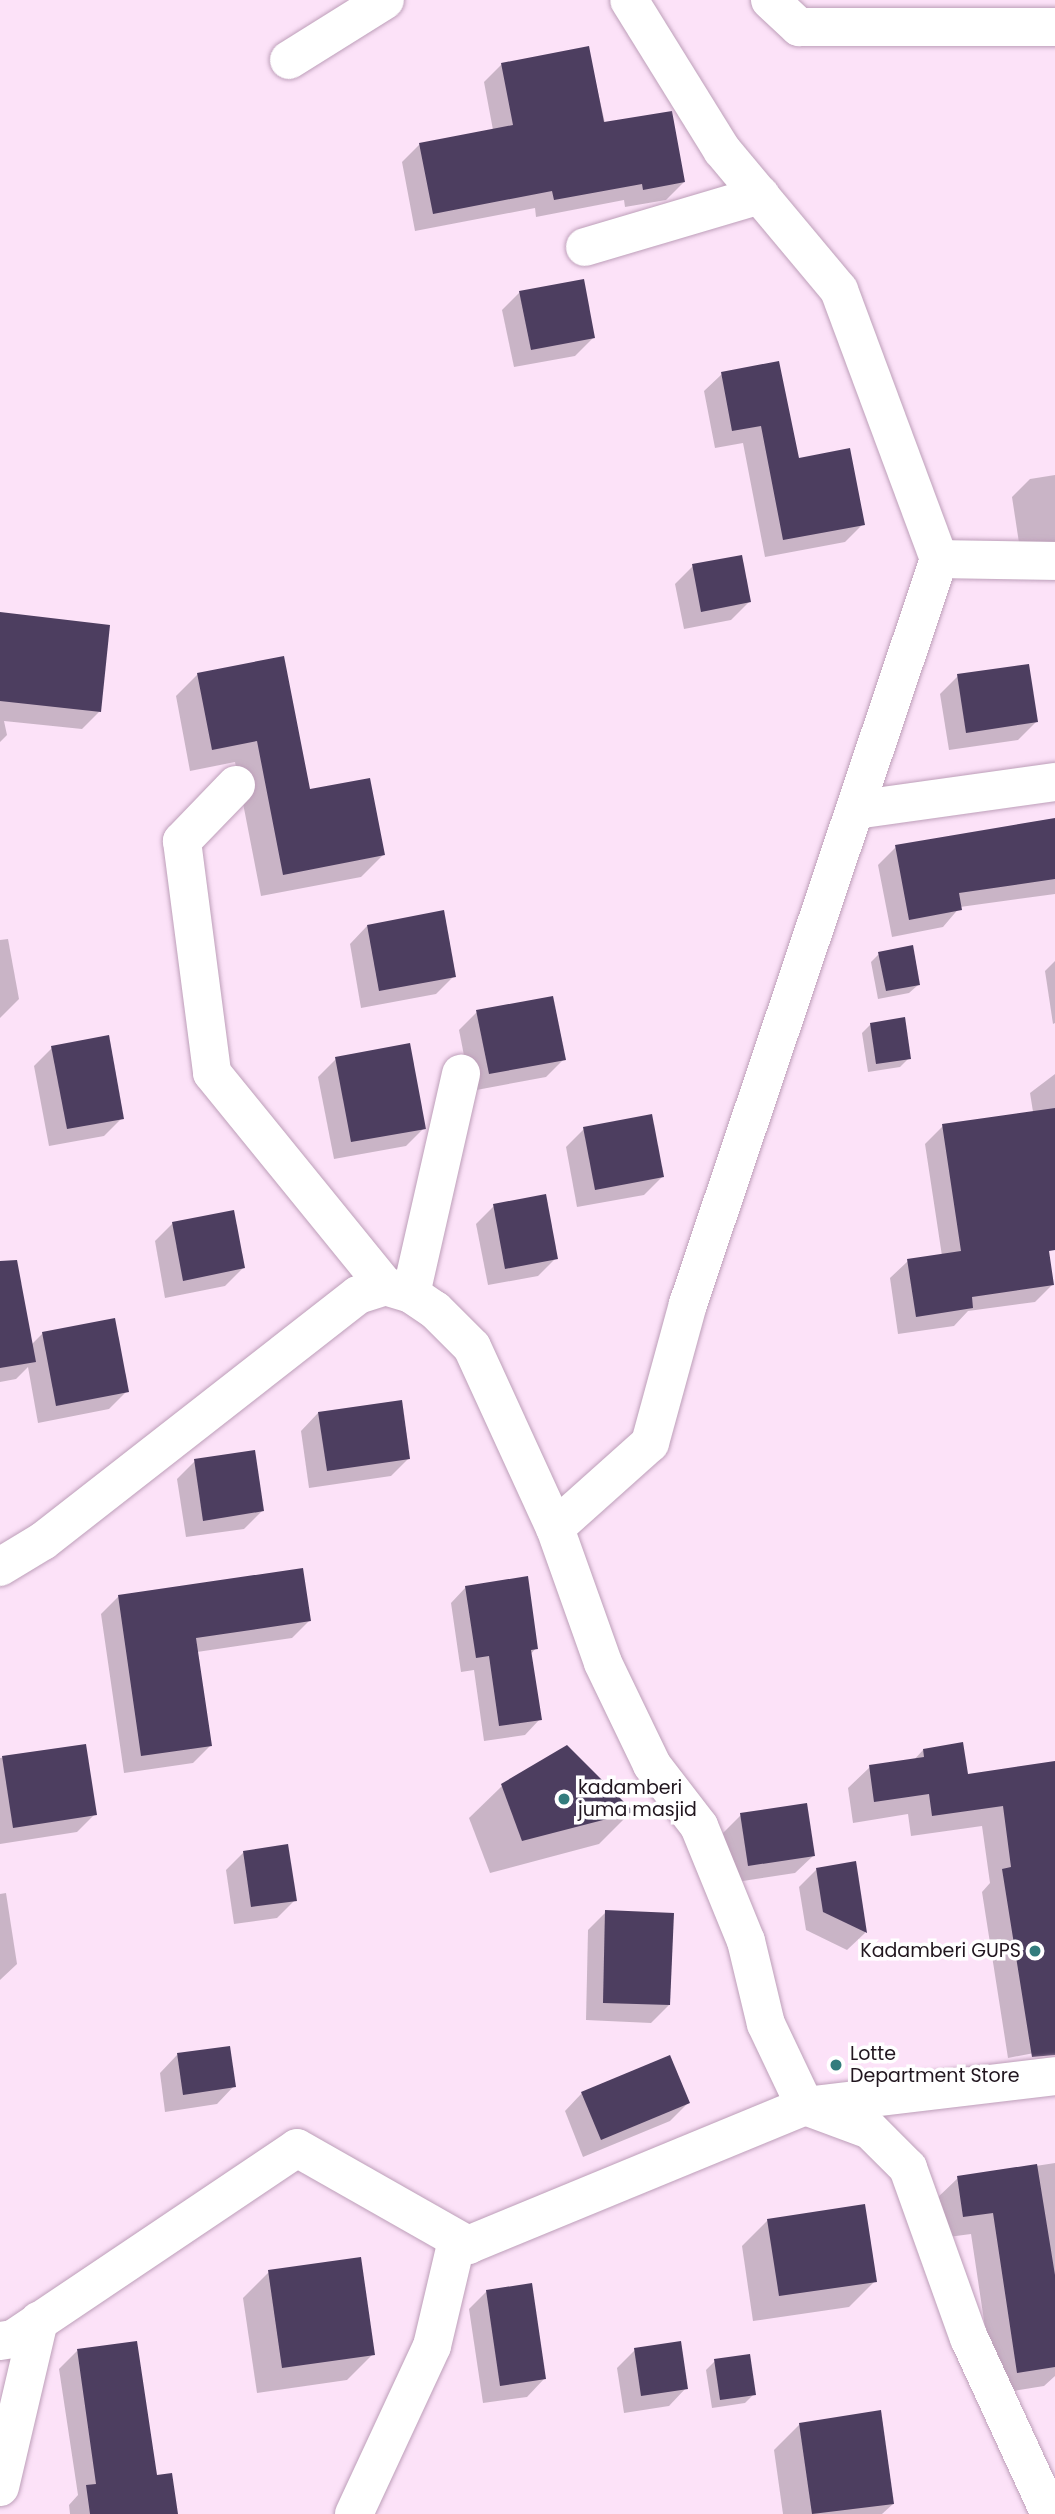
<!DOCTYPE html>
<style>
body{margin:0}
#map{position:relative;width:1055px;height:2514px;overflow:hidden;background:#fce2f8;font-family:Poppins,sans-serif}
div>[style]{position:absolute}
[style*='--x']{left:calc(var(--x)*1px);top:calc(var(--y)*1px);width:calc(var(--w)*1px);rotate:calc(var(--a)*1deg)}
.shadow>*{inset:0;background:#0003}
.building>*{inset:0;background:#4d3e60}
.roads{filter:drop-shadow(0 0 2px #bd9fb9) drop-shadow(0 0 2px #bd9fb9)}
.street>*{height:38px;margin:-19px;padding:0 19px;transform-origin:19px;border-radius:19px;background:#fff}
.secondary>*{height:38px;margin:-19px;padding:0 19px;transform-origin:19px;border-radius:19px;background:#fff}
.dots>*{width:19px;height:19px;translate:-50% -50%;box-sizing:border-box;border:4px solid #fff;border-radius:50%}
span{translate:-50% -50%;white-space:nowrap;text-align:center;line-height:1.15;-webkit-text-stroke:7px #fff;paint-order:stroke}
.poi-label{font-size:19px;color:#21161f}
.left{translate:0 -50%;text-align:left}
.right{translate:-100% -50%;text-align:right}
</style>
<div id="map">
<div class="shadow">
<i style="clip-path:polygon(588px 48px,605px 123px,684px 182px,666px 200px,625px 207px,624px 200px,536px 217px,535px 208px,415px 231px,402px 162px,420px 144px,493px 130px,484px 82px,502px 64px)"></i>
<i style="clip-path:polygon(520px 292px,593px 338px,575px 356px,514px 367px,502px 310px)"></i>
<i style="clip-path:polygon(722px 374px,797px 460px,863px 524px,845px 542px,765px 557px,743px 443px,715px 448px,704px 391px)"></i>
<i style="clip-path:polygon(1055px 475px,1055px 552px,1021px 556px,1012px 497px,1030px 479px)"></i>
<i style="clip-path:polygon(693px 566px,749px 602px,731px 620px,684px 629px,675px 584px)"></i>
<i style="clip-path:polygon(0 654px,100px 711px,82px 729px,4px 721px,7px 735px,0 742px)"></i>
<i style="clip-path:polygon(198px 674px,309px 791px,383px 855px,361px 877px,261px 896px,235px 762px,190px 771px,176px 696px)"></i>
<i style="clip-path:polygon(958px 676px,1036px 722px,1018px 740px,949px 750px,940px 694px)"></i>
<i style="clip-path:polygon(1055px 821px,1055px 894px,960px 907px,943px 927px,892px 937px,878px 865px,896px 847px)"></i>
<i style="clip-path:polygon(367px 926px,454px 976px,436px 994px,361px 1008px,350px 944px)"></i>
<i style="clip-path:polygon(8px 939px,19px 999px,0 1018px,0 940px)"></i>
<i style="clip-path:polygon(879px 954px,918px 985px,909px 993px,878px 999px,871px 962px)"></i>
<i style="clip-path:polygon(1055px 961px,1055px 1023px,1053px 1024px,1045px 971px)"></i>
<i style="clip-path:polygon(477px 1012px,564px 1059px,546px 1077px,471px 1091px,459px 1030px)"></i>
<i style="clip-path:polygon(871px 1024px,909px 1058px,900px 1067px,868px 1072px,862px 1033px)"></i>
<i style="clip-path:polygon(52px 1048px,122px 1118px,104px 1136px,49px 1146px,34px 1066px)"></i>
<i style="clip-path:polygon(336px 1059px,424px 1128px,406px 1146px,334px 1159px,318px 1077px)"></i>
<i style="clip-path:polygon(1055px 1074px,1055px 1140px,1038px 1143px,1030px 1093px)"></i>
<i style="clip-path:polygon(943px 1126px,1053px 1284px,1035px 1302px,968px 1311px,954px 1326px,898px 1334px,890px 1278px,908px 1261px,942px 1256px,925px 1144px)"></i>
<i style="clip-path:polygon(584px 1129px,662px 1177px,644px 1195px,577px 1207px,566px 1147px)"></i>
<i style="clip-path:polygon(494px 1206px,556px 1258px,538px 1276px,488px 1285px,476px 1224px)"></i>
<i style="clip-path:polygon(173px 1223px,243px 1268px,225px 1286px,165px 1298px,155px 1241px)"></i>
<i style="clip-path:polygon(0 1297px,31px 1345px,43px 1333px,127px 1391px,109px 1409px,38px 1423px,28px 1367px,16px 1379px,0 1382px)"></i>
<i style="clip-path:polygon(318px 1413px,409px 1458px,391px 1476px,309px 1488px,301px 1431px)"></i>
<i style="clip-path:polygon(195px 1461px,262px 1511px,244px 1529px,186px 1537px,177px 1479px)"></i>
<i style="clip-path:polygon(466px 1587px,536px 1648px,530px 1655px,540px 1719px,525px 1735px,484px 1741px,474px 1670px,461px 1672px,451px 1603px)"></i>
<i style="clip-path:polygon(119px 1596px,309px 1621px,292px 1638px,197px 1652px,211px 1745px,193px 1763px,124px 1773px,101px 1614px)"></i>
<i style="clip-path:polygon(84px 1746px,95px 1814px,77px 1832px,0 1844px,0 1758px)"></i>
<i style="clip-path:polygon(923px 1750px,966px 1776px,1055px 1763px,1055px 2049px,1008px 2058px,982px 1892px,990px 1883px,982px 1826px,911px 1836px,908px 1814px,853px 1823px,848px 1788px,870px 1767px,913px 1761px)"></i>
<i style="clip-path:polygon(502px 1786px,631px 1812px,599px 1844px,490px 1873px,469px 1818px)"></i>
<i style="clip-path:polygon(741px 1815px,813px 1856px,795px 1873px,730px 1883px,723px 1833px)"></i>
<i style="clip-path:polygon(244px 1852px,295px 1900px,277px 1918px,234px 1924px,226px 1870px)"></i>
<i style="clip-path:polygon(854px 1863px,865px 1933px,847px 1950px,806px 1930px,799px 1887px,817px 1869px)"></i>
<i style="clip-path:polygon(6px 1893px,17px 1964px,0 1980px,0 1894px)"></i>
<i style="clip-path:polygon(606px 1912px,669px 2005px,651px 2023px,586px 2020px,588px 1930px)"></i>
<i style="clip-path:polygon(177px 2055px,234px 2086px,217px 2104px,165px 2112px,160px 2073px)"></i>
<i style="clip-path:polygon(582px 2093px,688px 2103px,670px 2121px,583px 2157px,565px 2111px)"></i>
<i style="clip-path:polygon(1055px 2163px,1055px 2376px,1044px 2386px,995px 2394px,971px 2234px,941px 2238px,935px 2200px,958px 2178px)"></i>
<i style="clip-path:polygon(768px 2220px,875px 2281px,849px 2307px,753px 2321px,742px 2246px)"></i>
<i style="clip-path:polygon(269px 2272px,373px 2354px,347px 2380px,257px 2393px,243px 2298px)"></i>
<i style="clip-path:polygon(487px 2291px,544px 2379px,527px 2397px,483px 2403px,469px 2309px)"></i>
<i style="clip-path:polygon(635px 2350px,686px 2388px,669px 2406px,624px 2413px,617px 2368px)"></i>
<i style="clip-path:polygon(77px 2351px,177px 2514px,70px 2514px,69px 2505px,78px 2495px,59px 2369px)"></i>
<i style="clip-path:polygon(715px 2361px,754px 2394px,745px 2403px,712px 2408px,706px 2370px)"></i>
<i style="clip-path:polygon(800px 2424px,893px 2504px,882px 2514px,783px 2514px,774px 2450px)"></i>
</div>
<div class="building">
<i style="clip-path:polygon(589px 46px,604px 122px,672px 111px,685px 182px,643px 190px,642px 184px,554px 200px,552px 191px,433px 214px,419px 143px,513px 125px,501px 63px)"></i>
<i style="clip-path:polygon(584px 279px,595px 338px,531px 350px,519px 291px)"></i>
<i style="clip-path:polygon(779px 361px,799px 458px,850px 448px,865px 525px,783px 540px,761px 426px,732px 431px,721px 372px)"></i>
<i style="clip-path:polygon(742px 555px,751px 602px,701px 612px,692px 564px)"></i>
<i style="clip-path:polygon(0 612px,110px 625px,101px 712px,0 701px)"></i>
<i style="clip-path:polygon(284px 656px,310px 789px,370px 778px,385px 855px,283px 875px,257px 741px,212px 750px,197px 673px)"></i>
<i style="clip-path:polygon(1029px 664px,1038px 722px,966px 733px,957px 674px)"></i>
<i style="clip-path:polygon(1055px 818px,1055px 879px,959px 893px,962px 910px,909px 920px,895px 845px)"></i>
<i style="clip-path:polygon(444px 910px,456px 977px,379px 991px,367px 925px)"></i>
<i style="clip-path:polygon(913px 945px,920px 985px,886px 991px,878px 952px)"></i>
<i style="clip-path:polygon(553px 996px,566px 1060px,489px 1074px,476px 1010px)"></i>
<i style="clip-path:polygon(905px 1017px,911px 1059px,876px 1064px,870px 1023px)"></i>
<i style="clip-path:polygon(109px 1035px,124px 1119px,67px 1129px,51px 1046px)"></i>
<i style="clip-path:polygon(410px 1043px,426px 1129px,351px 1142px,335px 1057px)"></i>
<i style="clip-path:polygon(1055px 1108px,1055px 1250px,1049px 1251px,1054px 1285px,972px 1297px,973px 1308px,916px 1317px,907px 1259px,961px 1251px,942px 1124px)"></i>
<i style="clip-path:polygon(652px 1114px,664px 1177px,595px 1190px,583px 1127px)"></i>
<i style="clip-path:polygon(546px 1194px,558px 1259px,505px 1269px,493px 1204px)"></i>
<i style="clip-path:polygon(234px 1210px,245px 1268px,183px 1281px,172px 1222px)"></i>
<i style="clip-path:polygon(17px 1260px,36px 1362px,0 1368px,0 1261px)"></i>
<i style="clip-path:polygon(115px 1318px,129px 1392px,56px 1406px,42px 1332px)"></i>
<i style="clip-path:polygon(402px 1400px,410px 1459px,327px 1471px,318px 1412px)"></i>
<i style="clip-path:polygon(255px 1450px,264px 1511px,203px 1521px,194px 1459px)"></i>
<i style="clip-path:polygon(303px 1568px,311px 1621px,196px 1638px,212px 1746px,141px 1756px,118px 1595px)"></i>
<i style="clip-path:polygon(528px 1576px,538px 1649px,531px 1650px,542px 1720px,499px 1726px,489px 1656px,476px 1658px,465px 1586px)"></i>
<i style="clip-path:polygon(963px 1742px,968px 1774px,1055px 1761px,1055px 2055px,1032px 2057px,1002px 1869px,1011px 1867px,1003px 1806px,932px 1816px,929px 1794px,874px 1802px,869px 1765px,924px 1757px,923px 1749px)"></i>
<i style="clip-path:polygon(86px 1744px,97px 1815px,13px 1828px,2px 1756px)"></i>
<i style="clip-path:polygon(567px 1745px,634px 1812px,522px 1841px,501px 1784px)"></i>
<i style="clip-path:polygon(807px 1803px,815px 1856px,748px 1866px,740px 1813px)"></i>
<i style="clip-path:polygon(288px 1844px,297px 1901px,251px 1907px,243px 1851px)"></i>
<i style="clip-path:polygon(856px 1861px,867px 1933px,823px 1912px,816px 1868px)"></i>
<i style="clip-path:polygon(605px 1910px,674px 1913px,670px 2005px,603px 2003px)"></i>
<i style="clip-path:polygon(230px 2046px,236px 2087px,183px 2095px,177px 2053px)"></i>
<i style="clip-path:polygon(670px 2055px,690px 2103px,601px 2140px,581px 2092px)"></i>
<i style="clip-path:polygon(1037px 2164px,1055px 2275px,1055px 2367px,1017px 2373px,993px 2213px,963px 2217px,957px 2176px)"></i>
<i style="clip-path:polygon(865px 2204px,877px 2282px,779px 2296px,767px 2219px)"></i>
<i style="clip-path:polygon(361px 2257px,375px 2355px,282px 2368px,268px 2270px)"></i>
<i style="clip-path:polygon(532px 2283px,546px 2379px,500px 2386px,486px 2290px)"></i>
<i style="clip-path:polygon(137px 2341px,157px 2475px,172px 2473px,178px 2514px,90px 2514px,86px 2485px,96px 2484px,77px 2349px)"></i>
<i style="clip-path:polygon(681px 2341px,688px 2389px,641px 2396px,634px 2348px)"></i>
<i style="clip-path:polygon(750px 2354px,756px 2395px,720px 2400px,714px 2359px)"></i>
<i style="clip-path:polygon(881px 2410px,894px 2504px,812px 2514px,799px 2423px)"></i>
</div>
<div class="roads">
<div class="street">
<i style="--x:289;--y:60;--w:113;--a:-32"></i>
<i style="--x:585;--y:247;--w:183;--a:-16.5"></i>
<i style="--x:939;--y:559;--w:116;--a:1"></i>
<i style="--x:236;--y:785;--w:78;--a:134"></i>
<i style="--x:182;--y:841;--w:234;--a:82.6"></i>
<i style="--x:212;--y:1073;--w:274;--a:50.9"></i>
<i style="--x:855;--y:810;--w:202;--a:-8"></i>
<i style="--x:411;--y:1294;--w:226;--a:-77.2"></i>
<i style="--x:805;--y:2106;--w:69;--a:20.3"></i>
<i style="--x:870;--y:2130;--w:54;--a:45"></i>
<i style="--x:908;--y:2168;--w:181;--a:70.3"></i>
<i style="--x:969;--y:2338;--w:194;--a:65.3"></i>
<i style="--x:0;--y:2487;--w:171;--a:-76.8"></i>
<i style="--x:354;--y:2514;--w:185;--a:-65.1"></i>
<i style="--x:432;--y:2346;--w:109;--a:-76.7"></i>
</div>
<div class="secondary">
<i style="--x:770;--y:0;--w:40;--a:43"></i>
<i style="--x:799;--y:27;--w:256;--a:0"></i>
<i style="--x:555;--y:1528;--w:127;--a:-41.8"></i>
<i style="--x:650;--y:1443;--w:144;--a:-74.7"></i>
<i style="--x:688;--y:1304;--w:786;--a:-71.38"></i>
<i style="--x:939;--y:559;--w:287;--a:-110.4"></i>
<i style="--x:839;--y:290;--w:182;--a:-129.9"></i>
<i style="--x:722;--y:150;--w:176;--a:-121.8"></i>
<i style="--x:0;--y:1567;--w:50;--a:-31.2"></i>
<i style="--x:43;--y:1541;--w:400;--a:-38"></i>
<i style="--x:358;--y:1295;--w:28;--a:-18"></i>
<i style="--x:385;--y:1286;--w:27;--a:17"></i>
<i style="--x:411;--y:1294;--w:29;--a:34"></i>
<i style="--x:435;--y:1310;--w:52;--a:45"></i>
<i style="--x:472;--y:1347;--w:199;--a:65.4"></i>
<i style="--x:555;--y:1528;--w:143;--a:70.4"></i>
<i style="--x:603;--y:1663;--w:113;--a:64.3"></i>
<i style="--x:652;--y:1765;--w:77;--a:52.4"></i>
<i style="--x:699;--y:1826;--w:124;--a:67.8"></i>
<i style="--x:746;--y:1941;--w:85;--a:76.5"></i>
<i style="--x:766;--y:2024;--w:91;--a:64.6"></i>
<i style="--x:0;--y:2341;--w:13;--a:-9"></i>
<i style="--x:13;--y:2339;--w:342;--a:-33.9"></i>
<i style="--x:297;--y:2148;--w:197;--a:29.6"></i>
<i style="--x:468;--y:2245;--w:365;--a:-22.4"></i>
<i style="--x:805;--y:2106;--w:252;--a:-6.8"></i>
</div>
</div>
<div class="dots">
<i style="left:564px;top:1799px;background:#337c7d"></i>
<i style="left:1035px;top:1951px;background:#337c7d"></i>
<i style="left:836px;top:2065px;background:#337c7d"></i>
</div>
<div class="poi-label">
<span class="left" style="left:578px;top:1799px">kadamberi<br>juma masjid</span>
<span class="right" style="left:1021px;top:1951px">Kadamberi GUPS</span>
<span class="left" style="left:850px;top:2065px">Lotte<br>Department Store</span>
</div>
</div>
